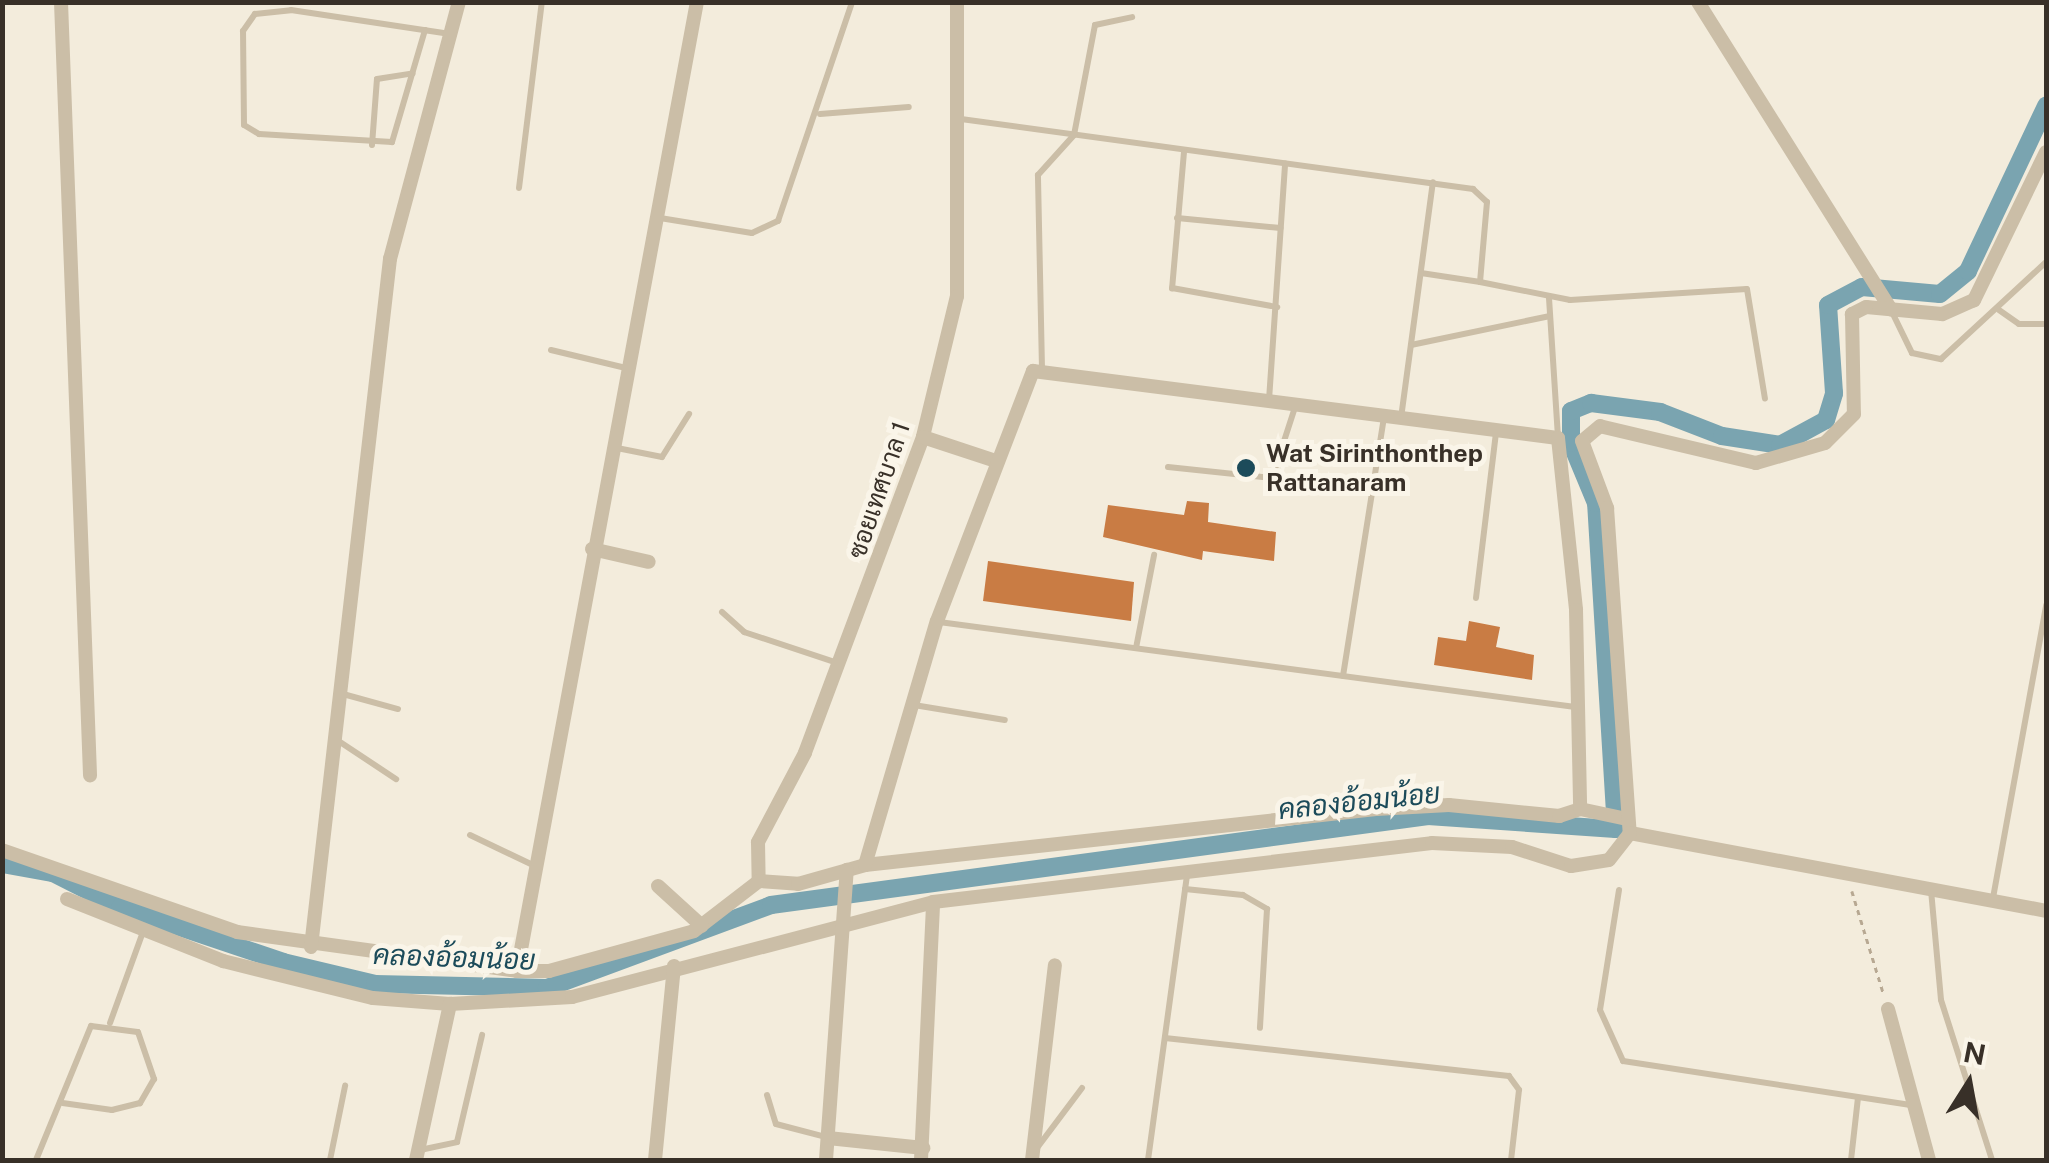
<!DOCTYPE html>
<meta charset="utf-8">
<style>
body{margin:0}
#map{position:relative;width:2049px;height:1163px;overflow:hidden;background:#f3ecdc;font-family:"Public Sans",Sarabun,sans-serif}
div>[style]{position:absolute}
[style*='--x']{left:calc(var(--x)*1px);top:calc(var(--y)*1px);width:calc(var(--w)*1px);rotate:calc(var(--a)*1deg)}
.canal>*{height:18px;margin:-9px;padding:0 9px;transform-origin:9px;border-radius:9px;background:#7aa4b0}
.building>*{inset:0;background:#c97c44}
.path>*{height:2.5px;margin-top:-1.25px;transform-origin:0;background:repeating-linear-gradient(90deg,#b7a892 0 5px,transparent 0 10px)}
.service>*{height:6px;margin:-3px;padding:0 3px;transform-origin:3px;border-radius:3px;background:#cbbea7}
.minor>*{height:14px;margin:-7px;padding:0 7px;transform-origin:7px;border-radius:7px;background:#cbbea7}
.dots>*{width:28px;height:28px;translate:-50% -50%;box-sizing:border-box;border:5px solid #faf5e9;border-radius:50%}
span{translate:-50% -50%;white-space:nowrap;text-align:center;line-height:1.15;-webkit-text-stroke:10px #faf5e9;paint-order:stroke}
.poi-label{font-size:25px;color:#383028;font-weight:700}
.left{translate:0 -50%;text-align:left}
.street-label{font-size:25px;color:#383028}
.water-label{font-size:28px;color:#1c4b5a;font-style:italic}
.frame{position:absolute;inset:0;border:5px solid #383028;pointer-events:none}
.north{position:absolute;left:1919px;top:1033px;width:100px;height:100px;-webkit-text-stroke:8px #faf5e9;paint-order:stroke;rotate:11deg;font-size:28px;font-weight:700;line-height:40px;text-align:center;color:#383028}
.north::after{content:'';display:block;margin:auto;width:35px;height:45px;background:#383028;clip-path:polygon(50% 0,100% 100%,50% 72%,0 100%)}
</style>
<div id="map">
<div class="canal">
<i style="--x:2;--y:864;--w:52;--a:10"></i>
<i style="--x:53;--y:873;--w:75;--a:26.9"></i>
<i style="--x:120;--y:907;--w:172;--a:18.6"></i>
<i style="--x:283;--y:962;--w:95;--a:13.4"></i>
<i style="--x:375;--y:984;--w:172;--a:1.3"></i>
<i style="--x:547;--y:988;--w:239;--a:-20.3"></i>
<i style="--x:771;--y:905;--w:663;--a:-7.71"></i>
<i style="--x:1428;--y:816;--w:188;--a:4"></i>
<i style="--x:1616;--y:829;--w:327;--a:-93.5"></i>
<i style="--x:1596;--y:503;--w:65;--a:-112.6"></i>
<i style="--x:1571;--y:443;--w:32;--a:-90"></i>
<i style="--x:1571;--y:411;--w:22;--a:-22"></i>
<i style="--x:1591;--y:403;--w:70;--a:7.4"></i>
<i style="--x:1660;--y:412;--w:66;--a:21.2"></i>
<i style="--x:1722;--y:436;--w:59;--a:8.8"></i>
<i style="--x:1780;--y:445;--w:52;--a:-28.5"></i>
<i style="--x:1826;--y:420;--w:28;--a:-73"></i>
<i style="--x:1834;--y:393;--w:88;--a:-93.9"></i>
<i style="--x:1828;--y:305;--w:38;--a:-28"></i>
<i style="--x:1862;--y:287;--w:78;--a:5.1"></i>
<i style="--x:1940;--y:294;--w:36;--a:-39"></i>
<i style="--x:1968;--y:271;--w:183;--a:-64.7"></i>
</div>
<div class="building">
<i style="clip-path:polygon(1187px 501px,1209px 503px,1208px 522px,1276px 532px,1274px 561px,1203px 551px,1202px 560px,1103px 537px,1108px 505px,1184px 515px)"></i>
<i style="clip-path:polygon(988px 561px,1134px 582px,1131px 621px,983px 601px)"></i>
<i style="clip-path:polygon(1469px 621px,1500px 627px,1496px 647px,1534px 655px,1532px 680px,1434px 665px,1438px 637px,1466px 641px)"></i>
</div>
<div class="path">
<i style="--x:1852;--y:891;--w:106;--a:72.9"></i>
</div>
<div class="service">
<i style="--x:425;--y:30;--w:117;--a:106.4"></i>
<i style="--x:392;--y:142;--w:133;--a:-176.6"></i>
<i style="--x:259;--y:134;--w:17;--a:-149"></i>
<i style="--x:244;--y:125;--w:94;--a:-90.6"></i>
<i style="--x:243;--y:31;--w:21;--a:-55"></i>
<i style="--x:255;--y:14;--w:36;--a:-6"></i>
<i style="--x:291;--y:10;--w:161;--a:8.6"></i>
<i style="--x:820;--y:114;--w:89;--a:-4.5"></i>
<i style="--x:961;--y:119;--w:517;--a:7.79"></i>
<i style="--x:1473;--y:189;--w:19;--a:43"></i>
<i style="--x:1487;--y:202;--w:80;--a:95"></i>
<i style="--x:1480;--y:282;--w:92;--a:11.3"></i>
<i style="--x:1570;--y:300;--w:177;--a:-3.6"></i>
<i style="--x:1747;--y:289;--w:111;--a:80.7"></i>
<i style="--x:372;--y:145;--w:66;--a:-85.7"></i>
<i style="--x:377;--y:79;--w:36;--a:-9"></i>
<i style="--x:1184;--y:152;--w:137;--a:95"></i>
<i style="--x:1172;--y:288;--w:107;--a:10.3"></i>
<i style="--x:519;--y:188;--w:187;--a:-83"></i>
<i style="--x:660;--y:218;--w:93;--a:9.3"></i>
<i style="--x:752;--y:233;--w:29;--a:-25"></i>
<i style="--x:778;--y:221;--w:231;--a:-71.3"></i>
<i style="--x:1177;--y:218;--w:104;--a:5.5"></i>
<i style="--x:1421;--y:273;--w:60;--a:8.7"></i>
<i style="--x:1549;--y:298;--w:138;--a:86.3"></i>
<i style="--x:1891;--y:310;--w:48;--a:64"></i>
<i style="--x:1912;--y:353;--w:30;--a:12"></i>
<i style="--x:1941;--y:359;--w:143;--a:-42.7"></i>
<i style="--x:1999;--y:310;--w:24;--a:35"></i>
<i style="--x:2019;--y:324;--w:27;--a:0"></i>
<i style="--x:1411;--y:345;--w:142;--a:-11.8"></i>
<i style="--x:551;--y:350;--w:77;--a:13.5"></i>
<i style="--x:1042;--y:369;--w:194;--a:-91.2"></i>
<i style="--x:1038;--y:175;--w:54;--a:-48"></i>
<i style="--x:1074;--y:135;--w:112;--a:-79.2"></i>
<i style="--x:1095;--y:25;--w:38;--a:-12"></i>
<i style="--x:1269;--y:400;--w:237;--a:-86.1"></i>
<i style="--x:1401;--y:418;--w:238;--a:-82.3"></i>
<i style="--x:617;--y:448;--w:46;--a:11.3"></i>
<i style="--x:662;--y:457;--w:51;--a:-57.9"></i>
<i style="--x:1168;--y:467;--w:105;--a:6"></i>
<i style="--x:1272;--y:478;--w:78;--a:-72"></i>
<i style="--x:1476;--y:598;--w:167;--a:-83.1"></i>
<i style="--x:722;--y:612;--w:30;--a:42"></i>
<i style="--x:744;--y:632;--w:99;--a:18.3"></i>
<i style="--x:939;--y:622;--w:642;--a:7.61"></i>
<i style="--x:1136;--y:648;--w:95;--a:-79"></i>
<i style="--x:1343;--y:676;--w:263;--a:-81"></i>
<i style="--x:343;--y:694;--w:57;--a:15.3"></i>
<i style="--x:914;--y:705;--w:92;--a:9.4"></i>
<i style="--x:337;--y:740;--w:71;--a:33.5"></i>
<i style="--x:470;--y:835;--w:72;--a:25.5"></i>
<i style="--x:1185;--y:889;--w:58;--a:5.9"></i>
<i style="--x:1243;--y:895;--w:28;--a:30"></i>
<i style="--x:1267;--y:909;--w:119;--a:93.4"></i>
<i style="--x:1619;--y:890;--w:121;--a:99"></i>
<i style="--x:1600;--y:1010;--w:56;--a:65.7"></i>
<i style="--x:1623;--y:1061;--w:291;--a:8.7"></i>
<i style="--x:1931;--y:890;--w:110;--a:84.8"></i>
<i style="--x:1941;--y:1000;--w:168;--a:72.3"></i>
<i style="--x:1993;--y:898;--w:298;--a:-79.7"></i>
<i style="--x:110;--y:1023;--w:97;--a:-70.1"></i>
<i style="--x:1165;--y:1038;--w:346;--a:6.3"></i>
<i style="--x:1509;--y:1076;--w:17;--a:54"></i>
<i style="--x:1519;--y:1090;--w:70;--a:96.5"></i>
<i style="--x:767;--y:1095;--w:30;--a:73"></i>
<i style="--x:776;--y:1124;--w:52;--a:14.6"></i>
<i style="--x:1037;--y:1148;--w:75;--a:-53.1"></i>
<i style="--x:420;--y:1150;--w:38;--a:-12"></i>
<i style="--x:457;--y:1142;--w:110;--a:-76.8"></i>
<i style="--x:36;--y:1160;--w:145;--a:-67.7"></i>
<i style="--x:91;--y:1026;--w:47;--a:7.3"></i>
<i style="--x:138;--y:1032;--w:50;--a:71.2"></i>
<i style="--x:154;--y:1079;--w:28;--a:120"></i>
<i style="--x:140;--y:1103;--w:29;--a:166"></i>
<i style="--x:112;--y:1110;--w:50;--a:-172"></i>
<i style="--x:330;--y:1160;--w:76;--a:-78.5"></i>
<i style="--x:1148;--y:1160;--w:289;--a:-82.2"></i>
<i style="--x:1851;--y:1160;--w:62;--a:-83.6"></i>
</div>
<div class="minor">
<i style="--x:61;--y:2;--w:774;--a:87.85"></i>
<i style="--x:957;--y:2;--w:294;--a:90"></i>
<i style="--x:957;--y:296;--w:145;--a:103.6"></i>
<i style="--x:923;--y:437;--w:337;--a:110.5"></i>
<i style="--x:805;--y:753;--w:101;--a:117.8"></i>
<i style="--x:758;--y:842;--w:39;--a:89"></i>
<i style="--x:759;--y:881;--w:39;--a:4"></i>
<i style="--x:798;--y:884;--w:70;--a:-15.8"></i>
<i style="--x:865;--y:865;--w:514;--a:-6.25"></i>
<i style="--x:1376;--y:809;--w:73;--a:-3.1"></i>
<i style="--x:1449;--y:805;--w:111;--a:5.7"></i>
<i style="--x:1559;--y:816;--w:22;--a:-18"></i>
<i style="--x:1580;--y:809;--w:48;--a:12"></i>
<i style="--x:1698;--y:2;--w:363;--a:57.9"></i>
<i style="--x:2046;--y:152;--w:165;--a:115.9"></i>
<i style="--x:1974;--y:300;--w:35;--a:156"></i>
<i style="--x:1942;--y:314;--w:76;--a:-174.7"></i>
<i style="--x:1866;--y:307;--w:16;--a:153"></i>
<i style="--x:1852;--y:314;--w:100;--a:88.9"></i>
<i style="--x:1854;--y:414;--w:41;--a:135"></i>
<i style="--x:1825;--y:443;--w:72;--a:163.8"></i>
<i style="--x:1756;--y:463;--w:160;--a:-166.7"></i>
<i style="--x:1600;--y:426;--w:23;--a:140"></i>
<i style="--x:1582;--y:441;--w:72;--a:69.5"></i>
<i style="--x:1607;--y:508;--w:326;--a:86"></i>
<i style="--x:1630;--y:833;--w:423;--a:10.6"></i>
<i style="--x:923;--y:437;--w:77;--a:18.2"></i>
<i style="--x:592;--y:549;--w:58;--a:12.8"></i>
<i style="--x:2;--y:850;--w:249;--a:19.2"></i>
<i style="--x:237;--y:932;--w:283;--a:7.9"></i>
<i style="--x:517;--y:971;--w:32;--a:0"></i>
<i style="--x:549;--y:971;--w:150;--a:-15.4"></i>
<i style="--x:694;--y:931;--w:82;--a:-37.6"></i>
<i style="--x:865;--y:865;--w:254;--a:-73.6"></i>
<i style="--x:937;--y:621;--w:268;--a:-69"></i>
<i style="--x:1033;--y:371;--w:529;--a:7.27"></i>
<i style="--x:1558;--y:438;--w:173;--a:84"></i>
<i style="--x:1576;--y:610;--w:199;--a:88.8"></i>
<i style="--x:658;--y:886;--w:59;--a:42.3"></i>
<i style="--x:67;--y:899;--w:168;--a:21.7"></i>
<i style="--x:223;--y:961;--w:154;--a:13.9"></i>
<i style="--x:373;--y:998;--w:77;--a:4.5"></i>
<i style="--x:450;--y:1004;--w:122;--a:-3.3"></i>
<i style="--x:572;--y:997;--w:373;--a:-14.7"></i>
<i style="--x:933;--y:902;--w:502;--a:-6.74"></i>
<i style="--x:1432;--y:843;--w:80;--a:2.9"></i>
<i style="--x:1512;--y:847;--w:62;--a:17.9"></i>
<i style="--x:1571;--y:866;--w:38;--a:-9"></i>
<i style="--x:1609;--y:860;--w:34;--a:-52"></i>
<i style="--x:311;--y:947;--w:693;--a:-83.45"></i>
<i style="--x:390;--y:259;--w:266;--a:-75"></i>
<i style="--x:517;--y:971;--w:986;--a:-79.48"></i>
<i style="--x:1888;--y:1009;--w:156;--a:74.8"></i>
<i style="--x:828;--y:1138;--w:96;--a:6"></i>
<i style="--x:416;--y:1160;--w:160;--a:-77.7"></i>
<i style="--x:655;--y:1160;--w:195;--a:-84.4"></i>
<i style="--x:826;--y:1160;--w:291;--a:-85.9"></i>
<i style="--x:921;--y:1160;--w:258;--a:-87.3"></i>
<i style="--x:1032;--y:1160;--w:196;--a:-83.3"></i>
</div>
<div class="dots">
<i style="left:1246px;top:468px;background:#1c4b5a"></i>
</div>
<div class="poi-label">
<span class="left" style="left:1266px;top:468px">Wat Sirinthonthep<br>Rattanaram</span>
</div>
<div class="street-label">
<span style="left:879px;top:490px;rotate:-71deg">ซอยเทศบาล 1</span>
</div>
<div class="water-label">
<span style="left:1359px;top:801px;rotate:-6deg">คลองอ้อมน้อย</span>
<span style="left:454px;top:957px;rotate:2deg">คลองอ้อมน้อย</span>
</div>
<div class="frame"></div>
<div class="north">N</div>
</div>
